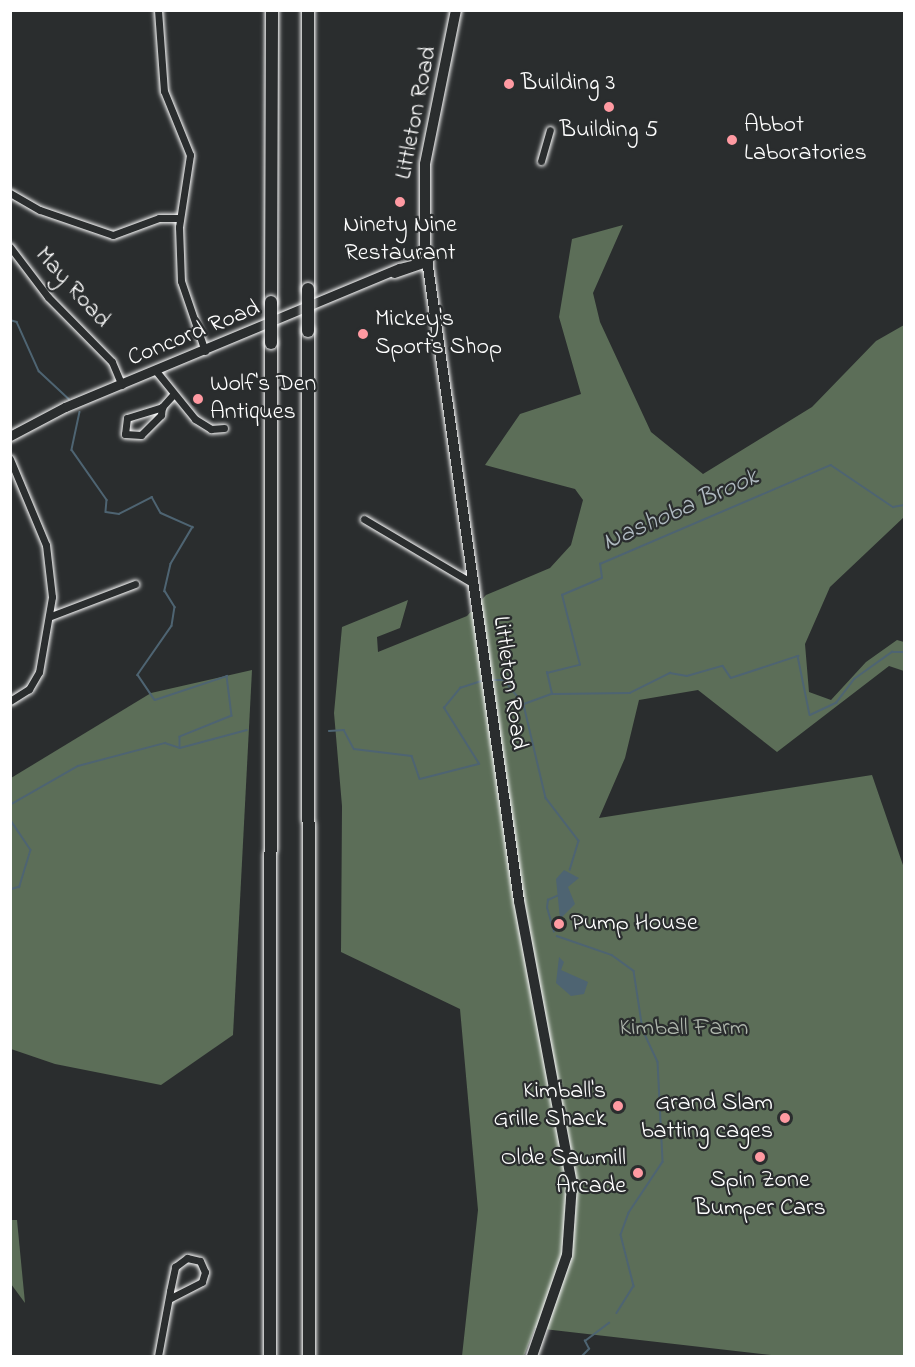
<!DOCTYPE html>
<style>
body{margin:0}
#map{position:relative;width:915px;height:1367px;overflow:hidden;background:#2a2d2e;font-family:"Indie Flower",sans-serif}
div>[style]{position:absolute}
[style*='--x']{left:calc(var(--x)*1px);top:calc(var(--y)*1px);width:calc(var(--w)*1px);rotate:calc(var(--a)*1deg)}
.green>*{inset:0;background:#5c6e58}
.water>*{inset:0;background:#4e6472}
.stream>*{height:1.5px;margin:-0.75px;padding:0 0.75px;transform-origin:0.75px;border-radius:0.75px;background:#4e6472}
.roads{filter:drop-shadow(0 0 2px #fff) drop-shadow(0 0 2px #fff)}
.street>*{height:7px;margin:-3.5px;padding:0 3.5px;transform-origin:3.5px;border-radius:3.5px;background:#2a2d2e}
.secondary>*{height:9px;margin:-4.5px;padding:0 4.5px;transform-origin:4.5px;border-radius:4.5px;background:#2a2d2e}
.primary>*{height:10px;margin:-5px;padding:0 5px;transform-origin:5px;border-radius:5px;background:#2a2d2e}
.highway>*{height:12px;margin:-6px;padding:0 6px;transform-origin:6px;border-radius:6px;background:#2a2d2e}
.bridges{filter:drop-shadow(0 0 2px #fff) drop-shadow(0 0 2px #fff)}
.highway-bridge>*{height:12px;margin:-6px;padding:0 6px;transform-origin:6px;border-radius:6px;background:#2a2d2e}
.dots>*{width:16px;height:16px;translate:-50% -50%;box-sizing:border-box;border:3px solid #2a2d2e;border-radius:50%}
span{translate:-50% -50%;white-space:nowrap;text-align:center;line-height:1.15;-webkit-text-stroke:4.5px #2a2d2e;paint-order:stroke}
.poi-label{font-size:24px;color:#fff}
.left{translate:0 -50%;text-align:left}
.right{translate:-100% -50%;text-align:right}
.street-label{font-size:24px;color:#fff}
.park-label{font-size:24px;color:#aeb6ac}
.water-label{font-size:26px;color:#afb9c0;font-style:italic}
.frame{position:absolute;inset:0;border:12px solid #fff;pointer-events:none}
</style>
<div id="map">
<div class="green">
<i style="clip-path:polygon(623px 225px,593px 293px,600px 322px,651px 432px,703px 474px,812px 407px,876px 341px,904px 325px,904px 517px,830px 587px,805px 644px,809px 692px,831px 700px,866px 662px,897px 640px,904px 642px,904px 671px,889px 666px,777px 752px,698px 690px,639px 700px,625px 758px,599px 818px,872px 775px,904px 868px,904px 1356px,780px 1356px,535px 1328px,524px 1356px,462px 1356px,478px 1210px,460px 1009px,341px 952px,342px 806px,334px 713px,342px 627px,408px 600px,400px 628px,377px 637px,378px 652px,467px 616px,486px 595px,550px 568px,571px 545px,583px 500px,575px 489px,485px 465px,520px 414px,581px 394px,559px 317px,572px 239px)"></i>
<i style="clip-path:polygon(252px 670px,233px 1035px,161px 1085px,55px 1064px,11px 1049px,11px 778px,151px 693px)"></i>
<i style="clip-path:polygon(11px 1220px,17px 1220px,25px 1303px,11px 1284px)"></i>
</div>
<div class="water">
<i style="clip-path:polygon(564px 870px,579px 878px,568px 887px,575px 904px,560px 919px,556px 879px)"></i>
<i style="clip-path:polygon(559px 957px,564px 962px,561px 970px,588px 982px,584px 994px,571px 996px,556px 983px)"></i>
</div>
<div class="stream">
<i style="--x:10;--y:320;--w:7;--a:16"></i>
<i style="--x:17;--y:322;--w:54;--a:65.8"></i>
<i style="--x:39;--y:371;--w:41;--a:43"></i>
<i style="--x:80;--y:412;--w:39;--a:102"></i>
<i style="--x:72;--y:450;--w:61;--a:55"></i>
<i style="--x:107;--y:500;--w:12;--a:95"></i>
<i style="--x:106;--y:512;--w:13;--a:9"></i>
<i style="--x:119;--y:514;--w:37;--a:-27"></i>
<i style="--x:152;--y:497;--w:18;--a:61"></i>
<i style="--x:161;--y:513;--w:35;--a:24"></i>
<i style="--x:193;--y:527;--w:43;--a:120.7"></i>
<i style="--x:171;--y:564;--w:28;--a:103"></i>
<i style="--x:165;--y:591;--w:19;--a:58"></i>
<i style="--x:175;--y:607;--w:19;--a:99"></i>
<i style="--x:172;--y:626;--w:60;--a:124.8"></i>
<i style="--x:138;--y:675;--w:30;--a:56"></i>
<i style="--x:155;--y:700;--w:76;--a:-18.4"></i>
<i style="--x:227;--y:676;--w:40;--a:82.9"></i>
<i style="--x:232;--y:716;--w:56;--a:158"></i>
<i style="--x:180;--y:737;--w:11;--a:90"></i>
<i style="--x:493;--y:680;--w:11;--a:0"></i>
<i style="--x:504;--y:680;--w:31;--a:50"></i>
<i style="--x:524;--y:704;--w:30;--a:-20"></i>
<i style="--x:552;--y:694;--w:22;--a:-103"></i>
<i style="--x:547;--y:673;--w:34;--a:-14"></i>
<i style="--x:580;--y:665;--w:72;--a:-104.4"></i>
<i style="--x:562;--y:595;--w:43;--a:-23"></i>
<i style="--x:602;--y:578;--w:14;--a:-98"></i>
<i style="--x:600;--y:564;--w:251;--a:-23.2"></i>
<i style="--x:831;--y:465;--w:75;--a:34.1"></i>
<i style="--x:893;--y:507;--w:11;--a:-10"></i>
<i style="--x:553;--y:694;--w:77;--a:-0.7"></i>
<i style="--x:630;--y:693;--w:45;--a:-26.6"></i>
<i style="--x:670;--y:673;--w:17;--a:10"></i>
<i style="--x:687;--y:676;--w:37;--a:-16"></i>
<i style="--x:723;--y:666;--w:14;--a:56"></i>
<i style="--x:731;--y:678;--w:71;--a:-18.2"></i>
<i style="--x:798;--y:656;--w:60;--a:78.5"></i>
<i style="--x:810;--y:715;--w:29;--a:-25"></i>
<i style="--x:836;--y:703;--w:30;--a:-53"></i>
<i style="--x:854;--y:679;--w:47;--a:-35.4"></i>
<i style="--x:892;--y:652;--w:12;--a:0"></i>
<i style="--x:524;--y:705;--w:96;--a:76.7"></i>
<i style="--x:546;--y:798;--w:54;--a:52.5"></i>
<i style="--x:579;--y:841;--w:30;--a:107"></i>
<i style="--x:329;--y:731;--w:15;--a:-4"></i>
<i style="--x:344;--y:730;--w:21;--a:62"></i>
<i style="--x:354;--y:749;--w:58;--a:6.9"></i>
<i style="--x:412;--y:756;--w:24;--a:71"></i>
<i style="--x:420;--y:779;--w:61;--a:-14.3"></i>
<i style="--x:479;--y:764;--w:66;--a:-122"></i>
<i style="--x:444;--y:708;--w:26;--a:-51"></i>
<i style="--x:460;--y:688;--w:22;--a:-18"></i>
<i style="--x:10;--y:805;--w:78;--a:-29.8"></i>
<i style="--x:78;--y:766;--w:90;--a:-14.8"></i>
<i style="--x:165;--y:743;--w:16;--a:18"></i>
<i style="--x:180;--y:748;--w:69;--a:-15"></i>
<i style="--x:10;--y:819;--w:37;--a:56"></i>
<i style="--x:31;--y:850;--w:39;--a:107"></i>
<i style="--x:20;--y:887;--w:10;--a:163"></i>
<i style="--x:554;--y:932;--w:25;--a:-106"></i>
<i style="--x:547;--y:908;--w:8;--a:-83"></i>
<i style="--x:548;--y:900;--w:10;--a:-24"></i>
<i style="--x:557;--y:936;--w:58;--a:19.1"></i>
<i style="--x:612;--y:955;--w:27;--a:36"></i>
<i style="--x:634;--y:971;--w:60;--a:81.3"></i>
<i style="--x:643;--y:1030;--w:35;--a:65"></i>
<i style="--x:658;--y:1062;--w:100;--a:87.1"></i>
<i style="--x:663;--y:1162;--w:61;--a:123.7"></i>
<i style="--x:629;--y:1213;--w:23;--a:110"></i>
<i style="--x:621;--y:1235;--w:53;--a:75.7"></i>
<i style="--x:634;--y:1286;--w:32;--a:122"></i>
<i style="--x:582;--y:1356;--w:10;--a:-45"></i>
<i style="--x:589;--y:1349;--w:9;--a:-117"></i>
<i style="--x:585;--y:1341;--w:30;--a:-37"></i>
</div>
<div class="roads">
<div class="street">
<i style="--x:158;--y:10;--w:81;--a:85.8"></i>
<i style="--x:164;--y:91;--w:69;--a:67.9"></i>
<i style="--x:190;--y:155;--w:73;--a:98.7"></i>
<i style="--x:179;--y:227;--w:54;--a:87.9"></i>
<i style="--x:181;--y:281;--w:74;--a:71.1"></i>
<i style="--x:541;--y:161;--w:32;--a:-74"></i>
<i style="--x:10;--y:193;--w:34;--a:30"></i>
<i style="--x:40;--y:210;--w:77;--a:18.9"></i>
<i style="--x:113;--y:235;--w:49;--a:-20.3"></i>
<i style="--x:159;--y:218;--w:21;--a:0"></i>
<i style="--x:10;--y:247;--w:63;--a:52.8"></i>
<i style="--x:48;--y:297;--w:91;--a:45.4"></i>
<i style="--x:112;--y:362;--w:25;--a:67"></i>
<i style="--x:156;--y:371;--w:62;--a:50.9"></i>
<i style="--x:195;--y:419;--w:19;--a:32"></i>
<i style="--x:211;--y:429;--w:13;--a:-4"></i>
<i style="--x:162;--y:407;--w:8;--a:97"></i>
<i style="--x:161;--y:415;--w:28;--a:135"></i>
<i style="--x:141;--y:435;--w:16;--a:-176"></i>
<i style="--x:125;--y:434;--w:16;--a:-83"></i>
<i style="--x:127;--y:418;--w:37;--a:-17"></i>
<i style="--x:162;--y:407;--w:15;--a:-48"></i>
<i style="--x:10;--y:459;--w:93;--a:67.3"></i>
<i style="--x:46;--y:545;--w:52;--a:83.4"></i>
<i style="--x:52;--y:597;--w:76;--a:99.8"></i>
<i style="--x:39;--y:672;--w:20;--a:120"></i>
<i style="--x:29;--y:689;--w:22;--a:148"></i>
<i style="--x:364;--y:519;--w:128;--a:30.6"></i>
<i style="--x:51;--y:616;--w:90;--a:-20.9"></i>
<i style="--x:158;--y:1356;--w:66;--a:-79.5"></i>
<i style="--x:170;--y:1291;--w:25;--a:-78"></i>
<i style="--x:175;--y:1267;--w:15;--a:-37"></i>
<i style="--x:187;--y:1258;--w:13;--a:13"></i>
<i style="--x:200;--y:1261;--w:12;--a:66"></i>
<i style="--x:205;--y:1272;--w:10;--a:107"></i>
<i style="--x:202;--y:1282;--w:37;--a:153"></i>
</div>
<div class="secondary">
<i style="--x:394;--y:273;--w:36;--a:-19"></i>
<i style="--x:10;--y:436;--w:62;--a:-27.8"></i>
<i style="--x:65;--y:407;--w:362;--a:-22.6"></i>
<i style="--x:399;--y:268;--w:30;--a:-14"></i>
</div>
<div class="primary">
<i style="--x:456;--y:10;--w:157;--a:101.4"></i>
<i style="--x:425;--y:164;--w:82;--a:90"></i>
<i style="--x:425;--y:246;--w:662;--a:81.83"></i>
<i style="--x:519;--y:901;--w:288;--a:79.4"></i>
<i style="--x:572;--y:1184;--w:71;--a:94"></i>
<i style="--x:567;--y:1255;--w:107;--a:109.1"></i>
</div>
<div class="highway">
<i style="--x:308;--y:289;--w:279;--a:-90"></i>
<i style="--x:271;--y:302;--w:292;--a:-89.8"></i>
<i style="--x:308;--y:331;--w:1025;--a:89.94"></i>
<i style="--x:270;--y:1356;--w:1013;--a:-89.94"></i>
</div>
</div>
<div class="bridges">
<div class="highway-bridge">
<i style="--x:308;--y:289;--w:42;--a:90"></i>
<i style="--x:271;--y:343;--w:41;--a:-90"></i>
</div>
</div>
<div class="dots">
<i style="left:509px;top:84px;background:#ff9aa2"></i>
<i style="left:609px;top:107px;background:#ff9aa2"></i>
<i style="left:732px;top:140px;background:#ff9aa2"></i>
<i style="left:400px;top:202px;background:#ff9aa2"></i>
<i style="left:363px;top:334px;background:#ff9aa2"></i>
<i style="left:198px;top:399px;background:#ff9aa2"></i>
<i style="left:559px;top:924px;background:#ff9aa2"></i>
<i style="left:618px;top:1106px;background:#ff9aa2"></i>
<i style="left:785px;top:1118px;background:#ff9aa2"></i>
<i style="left:760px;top:1157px;background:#ff9aa2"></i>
<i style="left:638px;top:1173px;background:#ff9aa2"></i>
</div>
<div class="poi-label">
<span class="left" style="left:521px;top:84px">Building 3</span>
<span class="left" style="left:744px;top:140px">Abbot<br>Laboratories</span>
<span style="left:609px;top:131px">Building 5</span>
<span style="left:400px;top:240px">Ninety Nine<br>Restaurant</span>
<span class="left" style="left:375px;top:334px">Mickey's<br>Sports Shop</span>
<span class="left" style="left:210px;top:399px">Wolf's Den<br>Antiques</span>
<span class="left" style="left:571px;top:924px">Pump House</span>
<span class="right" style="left:606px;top:1106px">Kimball's<br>Grille Shack</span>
<span class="right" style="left:773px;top:1118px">Grand Slam<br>batting cages</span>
<span class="right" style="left:626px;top:1173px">Olde Sawmill<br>Arcade</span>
<span style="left:760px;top:1195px">Spin Zone<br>Bumper Cars</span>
</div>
<div class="street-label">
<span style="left:417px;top:113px;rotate:-79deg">Littleton Road</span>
<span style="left:72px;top:288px;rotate:48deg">May Road</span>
<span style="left:194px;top:334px;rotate:-22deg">Concord Road</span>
<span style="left:509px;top:683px;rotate:82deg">Littleton Road</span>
</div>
<div class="park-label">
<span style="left:684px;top:1029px">Kimball Farm</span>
</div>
<div class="water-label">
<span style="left:681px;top:511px;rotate:-24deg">Nashoba Brook</span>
</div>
<div class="frame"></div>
</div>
